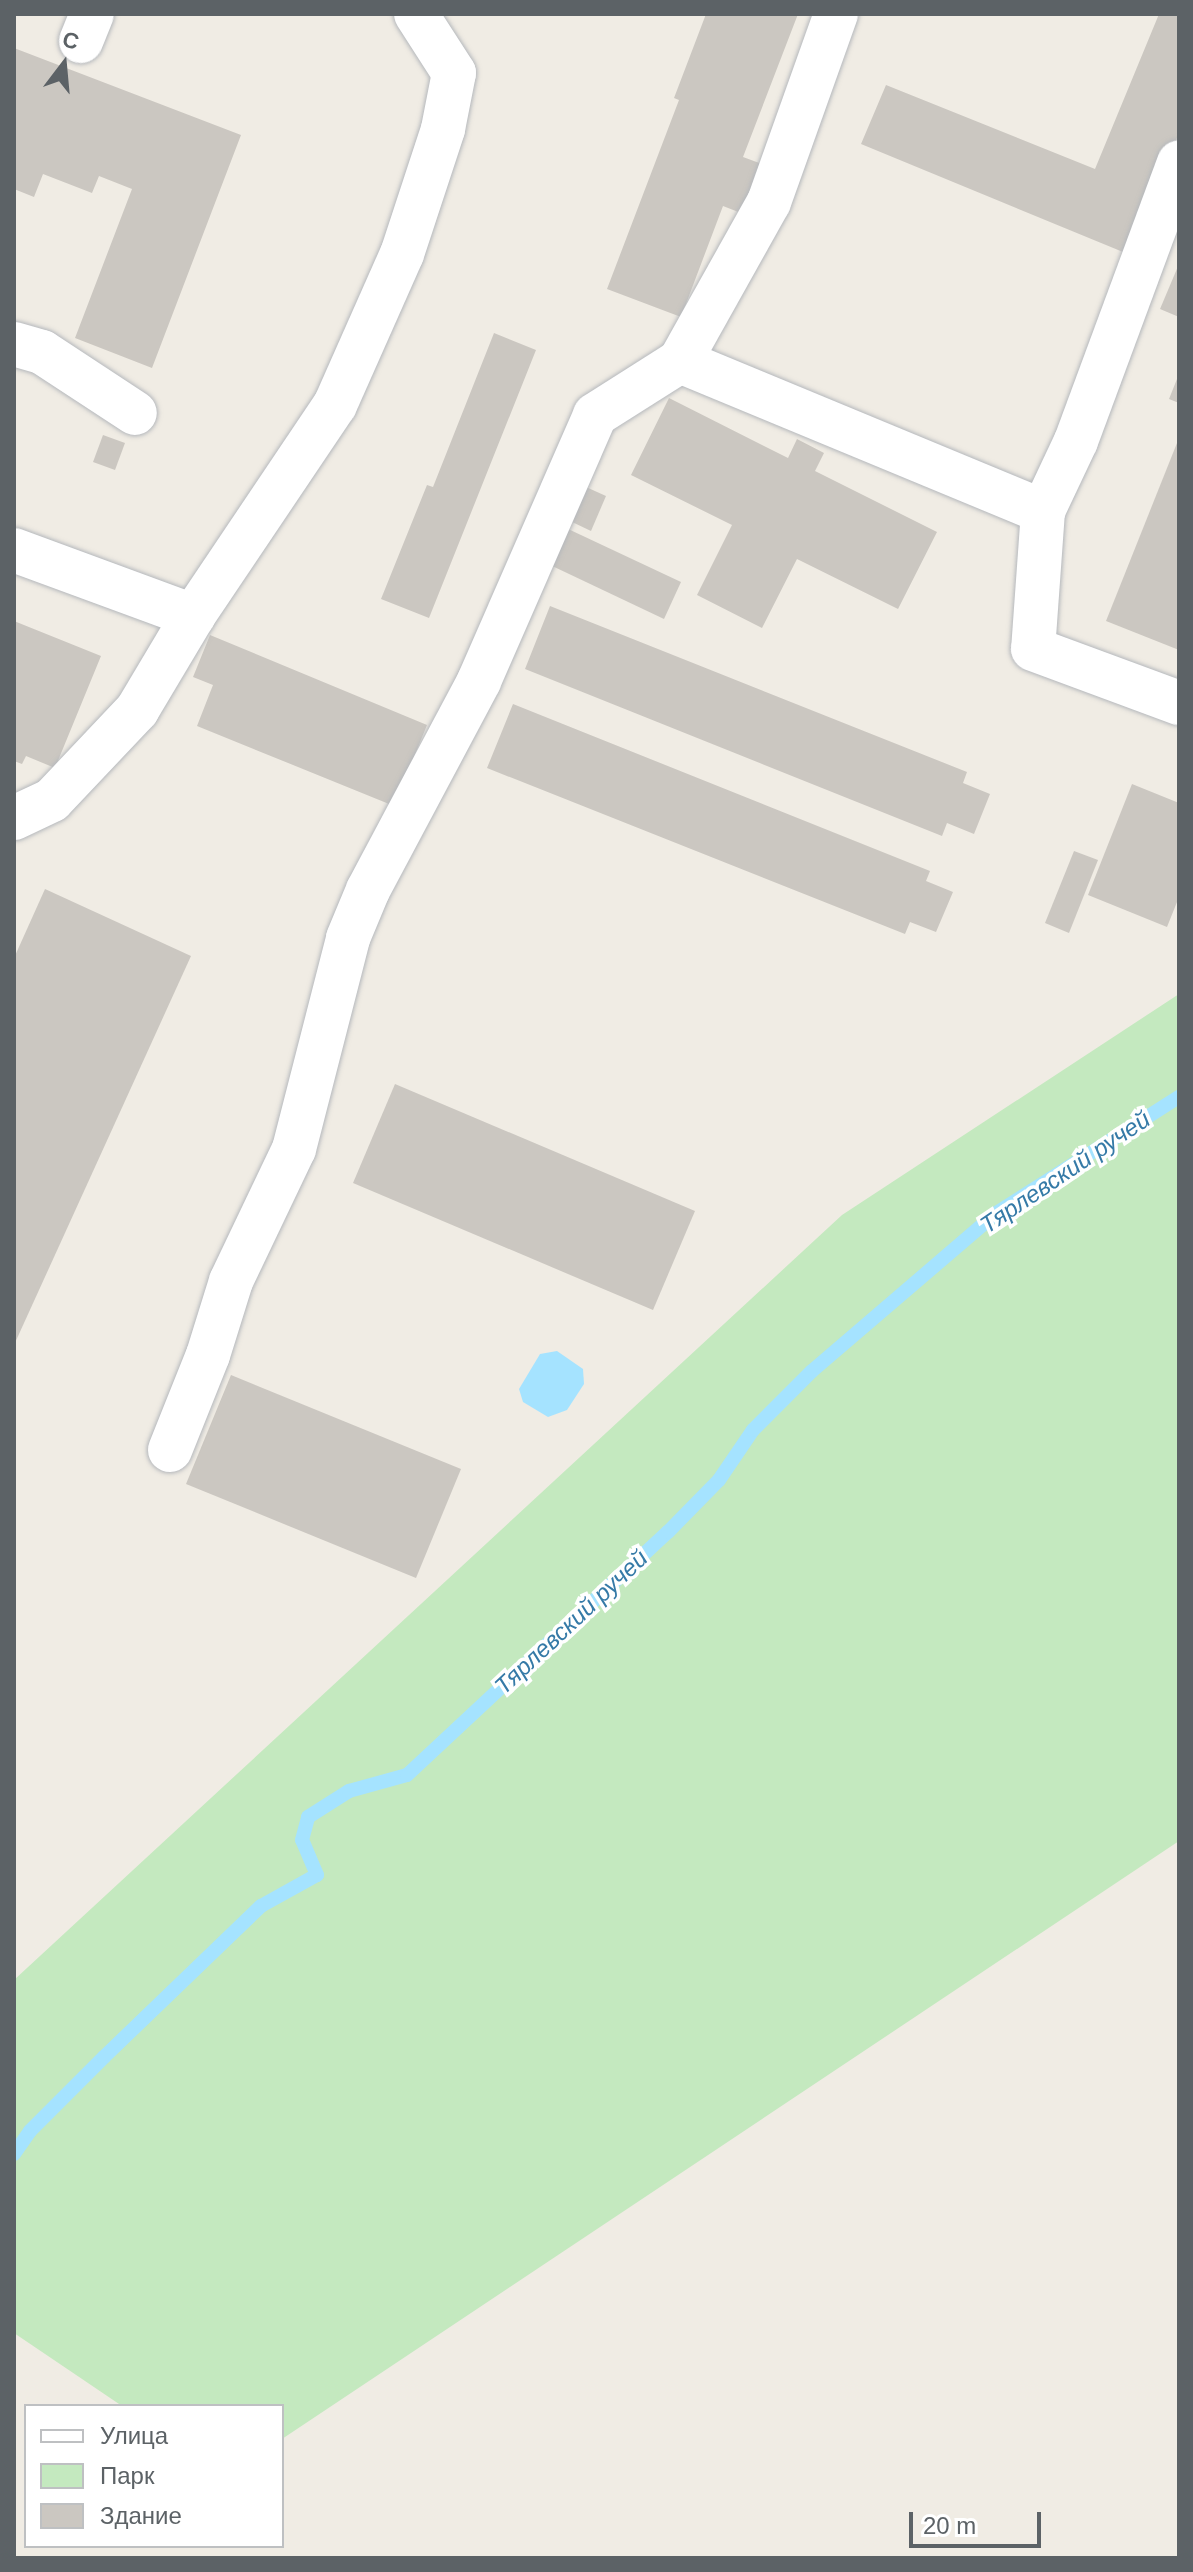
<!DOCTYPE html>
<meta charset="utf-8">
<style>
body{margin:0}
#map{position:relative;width:1193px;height:2572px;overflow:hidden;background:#f0ece4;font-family:Helvetica,sans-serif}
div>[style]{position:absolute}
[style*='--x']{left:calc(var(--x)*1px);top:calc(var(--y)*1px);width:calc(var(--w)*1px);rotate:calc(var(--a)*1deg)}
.green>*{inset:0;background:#c4e9bf}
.water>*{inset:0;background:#a5e3ff}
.stream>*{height:14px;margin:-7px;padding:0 7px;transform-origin:7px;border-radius:7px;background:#a5e3ff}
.building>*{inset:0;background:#cbc7c1}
.roads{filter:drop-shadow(0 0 2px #b5b8bc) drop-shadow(0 0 2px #b5b8bc)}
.minor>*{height:44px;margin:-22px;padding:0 22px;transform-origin:22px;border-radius:22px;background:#fff}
span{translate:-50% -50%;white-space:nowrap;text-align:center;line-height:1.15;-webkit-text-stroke:7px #fff;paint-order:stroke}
.water-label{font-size:24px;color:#357aa7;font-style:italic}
.frame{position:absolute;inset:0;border:16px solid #5c6266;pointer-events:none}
.legend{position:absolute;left:24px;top:2404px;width:260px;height:144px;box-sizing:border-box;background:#fff;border:2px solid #bec0c2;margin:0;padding:10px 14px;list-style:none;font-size:24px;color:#5c6266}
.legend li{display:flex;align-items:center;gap:16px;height:40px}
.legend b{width:40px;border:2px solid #bec0c2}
.north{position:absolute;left:24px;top:24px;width:80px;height:80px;-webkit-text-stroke:6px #fff;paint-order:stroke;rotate:16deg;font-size:22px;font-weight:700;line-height:32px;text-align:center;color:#5c6266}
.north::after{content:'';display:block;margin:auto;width:28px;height:36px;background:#5c6266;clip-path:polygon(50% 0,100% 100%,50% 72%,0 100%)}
.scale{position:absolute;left:909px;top:2512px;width:132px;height:36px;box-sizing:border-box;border:4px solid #5c6266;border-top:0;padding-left:10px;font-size:24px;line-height:28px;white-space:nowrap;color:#5c6266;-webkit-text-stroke:6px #fff;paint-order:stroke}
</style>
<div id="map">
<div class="green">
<i style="clip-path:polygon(1179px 994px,1179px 1841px,282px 2439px,282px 2406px,122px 2406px,14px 2333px,14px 1980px,842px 1215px)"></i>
</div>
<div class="water">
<i style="clip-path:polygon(557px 1351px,583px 1369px,584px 1384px,567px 1410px,548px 1417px,523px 1402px,519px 1389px,540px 1354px)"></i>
</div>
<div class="stream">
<i style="--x:14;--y:2154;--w:28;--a:-55"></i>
<i style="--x:30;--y:2131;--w:105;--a:-45"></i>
<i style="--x:104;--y:2057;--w:218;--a:-43.9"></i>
<i style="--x:261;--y:1906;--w:64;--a:-29"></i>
<i style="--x:317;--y:1875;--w:38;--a:-113"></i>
<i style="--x:302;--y:1840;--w:24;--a:-75"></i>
<i style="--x:308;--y:1817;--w:49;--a:-32.4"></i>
<i style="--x:349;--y:1791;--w:60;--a:-15.4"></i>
<i style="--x:407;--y:1775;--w:357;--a:-43"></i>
<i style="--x:668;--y:1532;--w:73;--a:-45.6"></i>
<i style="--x:719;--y:1480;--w:60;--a:-55.8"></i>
<i style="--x:753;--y:1430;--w:83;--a:-45"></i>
<i style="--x:812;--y:1371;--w:241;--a:-40.6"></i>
<i style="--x:995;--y:1214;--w:218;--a:-32.5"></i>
</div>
<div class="building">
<i style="clip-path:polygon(706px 14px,798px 14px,743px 157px,765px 165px,746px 215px,723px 206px,681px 317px,607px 289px,679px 100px,674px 98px)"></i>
<i style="clip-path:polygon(1159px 14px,1179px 14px,1179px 133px,1137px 235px,1123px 252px,861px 144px,886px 85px,1095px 169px)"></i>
<i style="clip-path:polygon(14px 48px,241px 135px,152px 368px,75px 338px,132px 189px,99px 176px,92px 193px,43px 174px,34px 197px,14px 189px)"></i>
<i style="clip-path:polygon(1179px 264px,1179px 317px,1160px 309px)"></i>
<i style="clip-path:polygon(494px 333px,536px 350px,429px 618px,381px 599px,427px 485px,433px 487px)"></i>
<i style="clip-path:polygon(1179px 374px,1179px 403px,1169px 399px)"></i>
<i style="clip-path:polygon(669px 398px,788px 458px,797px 439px,824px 453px,815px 471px,937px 532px,898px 609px,797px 559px,762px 628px,697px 595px,732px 525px,631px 475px)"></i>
<i style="clip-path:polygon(103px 435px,125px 443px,115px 470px,93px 462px)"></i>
<i style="clip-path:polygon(1179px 438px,1179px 650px,1106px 621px)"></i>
<i style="clip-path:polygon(586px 487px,606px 496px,591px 531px,570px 521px)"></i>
<i style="clip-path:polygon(566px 528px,681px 582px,664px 619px,548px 564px)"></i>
<i style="clip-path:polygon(550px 606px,967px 772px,963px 783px,990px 794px,974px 834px,947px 823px,942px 836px,525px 669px)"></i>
<i style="clip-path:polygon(14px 621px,101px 656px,55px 768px,26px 756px,22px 764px,14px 761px)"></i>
<i style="clip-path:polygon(210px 635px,427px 725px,394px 806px,197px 726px,213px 685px,193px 677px)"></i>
<i style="clip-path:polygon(513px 704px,930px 871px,926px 881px,953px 892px,936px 932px,910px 922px,905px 934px,487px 768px)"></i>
<i style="clip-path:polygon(1132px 784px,1179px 803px,1179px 897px,1167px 927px,1088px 895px)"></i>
<i style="clip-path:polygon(1074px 851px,1098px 860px,1069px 933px,1045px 923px)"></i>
<i style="clip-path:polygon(45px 889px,191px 956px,14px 1345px,14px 958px)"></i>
<i style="clip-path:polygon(395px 1084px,695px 1211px,653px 1310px,353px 1183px)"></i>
<i style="clip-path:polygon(231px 1375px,461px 1469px,416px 1578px,186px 1484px)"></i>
</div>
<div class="roads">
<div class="minor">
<i style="--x:81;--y:41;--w:29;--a:-68"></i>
<i style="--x:14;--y:344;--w:29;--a:16"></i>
<i style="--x:42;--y:352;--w:111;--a:33.3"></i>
<i style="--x:680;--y:361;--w:393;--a:22.5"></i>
<i style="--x:1043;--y:511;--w:138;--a:94.1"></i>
<i style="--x:1033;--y:649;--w:156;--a:20.3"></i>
<i style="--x:1043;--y:511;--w:77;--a:-64.8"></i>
<i style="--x:1076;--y:441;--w:297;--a:-69.7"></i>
<i style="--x:14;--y:550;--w:191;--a:20.2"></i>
<i style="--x:14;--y:818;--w:42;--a:-25.3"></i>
<i style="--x:52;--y:800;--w:124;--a:-46.6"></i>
<i style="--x:137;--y:710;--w:109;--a:-59.2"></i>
<i style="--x:193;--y:616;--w:254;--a:-56.1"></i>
<i style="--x:335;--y:405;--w:165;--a:-66.1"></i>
<i style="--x:402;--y:254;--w:132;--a:-71.8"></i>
<i style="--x:443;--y:129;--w:57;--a:-78.9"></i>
<i style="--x:454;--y:73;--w:70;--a:-122.8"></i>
<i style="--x:170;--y:1450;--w:102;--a:-68.2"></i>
<i style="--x:208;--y:1355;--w:77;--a:-72.7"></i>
<i style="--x:231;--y:1281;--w:146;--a:-64.5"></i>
<i style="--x:294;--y:1149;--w:218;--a:-75.6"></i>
<i style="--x:348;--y:938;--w:52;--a:-67.4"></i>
<i style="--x:368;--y:890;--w:237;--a:-62"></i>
<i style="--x:479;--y:681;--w:290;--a:-66.4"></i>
<i style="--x:595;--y:415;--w:101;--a:-32.4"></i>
<i style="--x:680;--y:361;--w:182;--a:-60.8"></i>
<i style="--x:769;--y:202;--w:200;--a:-70.4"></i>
</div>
</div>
<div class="water-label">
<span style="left:1065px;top:1172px;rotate:-34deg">Тярлевский ручей</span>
<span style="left:571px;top:1622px;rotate:-43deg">Тярлевский ручей</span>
</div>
<div class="frame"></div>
<ul class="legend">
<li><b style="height:10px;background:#fff"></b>Улица</li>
<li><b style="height:22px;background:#c4e9bf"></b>Парк</li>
<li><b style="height:22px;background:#cbc7c1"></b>Здание</li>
</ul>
<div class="north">С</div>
<div class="scale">20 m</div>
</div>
